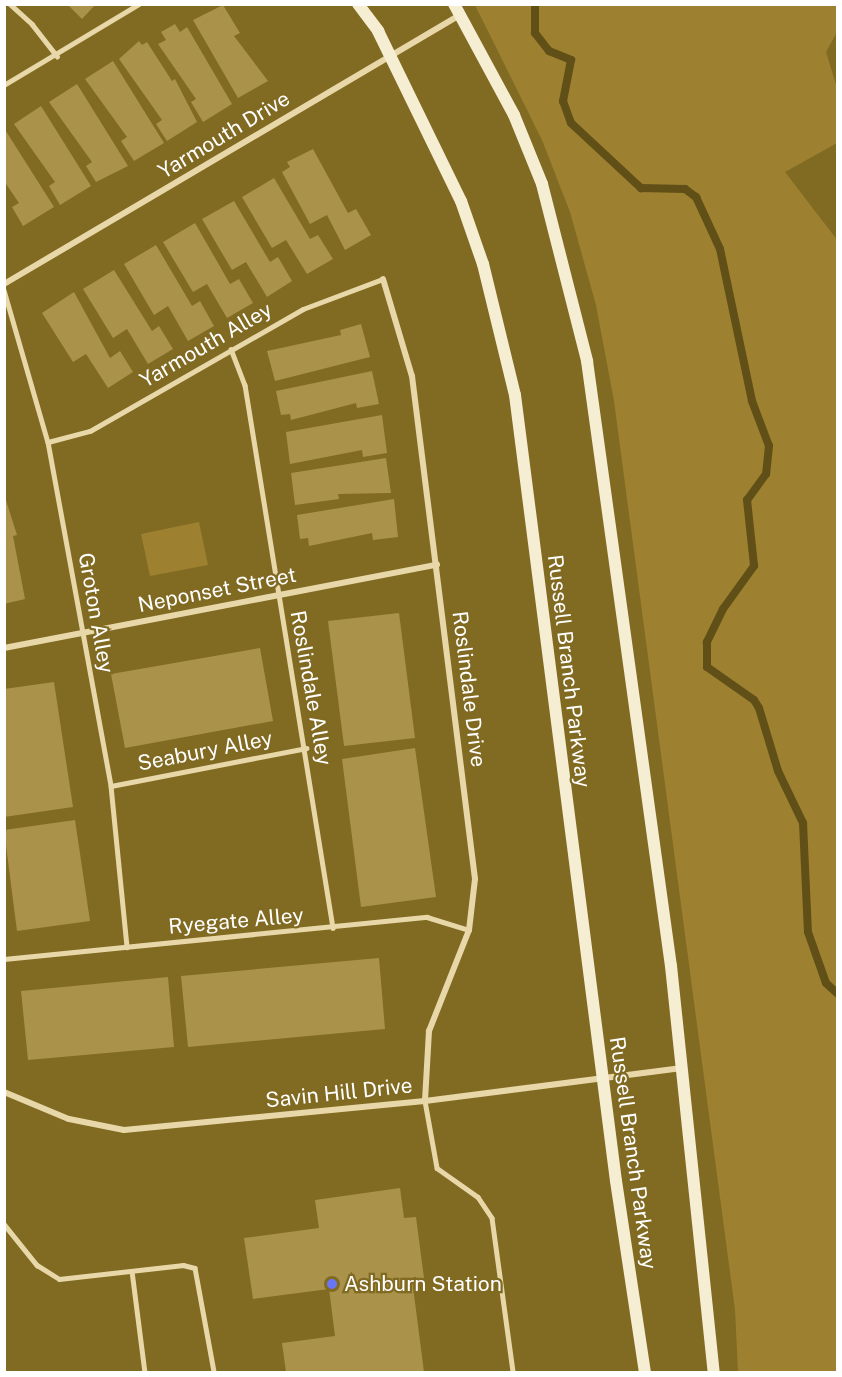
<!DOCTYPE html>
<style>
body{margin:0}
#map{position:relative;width:842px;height:1377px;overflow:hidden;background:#816a21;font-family:"Public Sans",sans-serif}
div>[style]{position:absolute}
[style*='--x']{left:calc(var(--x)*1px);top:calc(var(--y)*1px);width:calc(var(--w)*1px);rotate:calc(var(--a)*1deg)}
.green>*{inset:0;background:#9d8131}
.stream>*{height:8px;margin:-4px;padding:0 4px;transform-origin:4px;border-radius:4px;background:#604f17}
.building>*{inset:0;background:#aa924a}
.service>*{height:4.5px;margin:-2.25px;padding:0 2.25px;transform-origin:2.25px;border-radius:2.25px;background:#e8d7a8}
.minor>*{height:6px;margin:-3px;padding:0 3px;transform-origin:3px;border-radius:3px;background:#e8d7a8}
.secondary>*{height:12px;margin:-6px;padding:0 6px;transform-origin:6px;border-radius:6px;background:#f6eed2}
.dots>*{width:16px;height:16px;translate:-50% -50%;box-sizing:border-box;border:3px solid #816a21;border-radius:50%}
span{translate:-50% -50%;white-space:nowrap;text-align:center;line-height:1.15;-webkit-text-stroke:4.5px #816a21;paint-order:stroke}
.street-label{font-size:21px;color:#fff}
.poi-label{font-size:21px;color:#fff}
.left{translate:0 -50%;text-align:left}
.frame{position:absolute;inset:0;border:6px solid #fff;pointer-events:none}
</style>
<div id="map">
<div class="green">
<i style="clip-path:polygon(475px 5px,837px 5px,837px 32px,826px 52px,837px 88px,837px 143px,785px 172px,838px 241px,837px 1372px,738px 1372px,735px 1310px,614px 401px,596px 305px,570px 212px,542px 140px)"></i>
<i style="clip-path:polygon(199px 522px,208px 565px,150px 576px,141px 534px)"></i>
</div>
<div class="stream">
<i style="--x:535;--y:4;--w:29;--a:90"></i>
<i style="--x:535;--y:33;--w:23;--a:52"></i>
<i style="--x:549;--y:51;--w:24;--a:22"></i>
<i style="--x:571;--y:60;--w:42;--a:101"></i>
<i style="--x:563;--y:101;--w:23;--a:70"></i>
<i style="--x:571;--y:123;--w:96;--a:42.9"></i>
<i style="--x:641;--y:188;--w:44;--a:1.3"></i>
<i style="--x:685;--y:189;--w:14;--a:36"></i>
<i style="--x:696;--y:197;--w:57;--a:65.2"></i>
<i style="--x:720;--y:249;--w:155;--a:78.1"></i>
<i style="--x:752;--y:401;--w:48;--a:69.3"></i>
<i style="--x:769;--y:446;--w:28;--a:96"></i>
<i style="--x:766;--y:474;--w:32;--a:126"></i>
<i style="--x:747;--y:500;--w:66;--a:83.9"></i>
<i style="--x:754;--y:566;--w:53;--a:125.8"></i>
<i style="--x:723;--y:609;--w:37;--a:116"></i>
<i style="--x:707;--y:642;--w:25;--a:90"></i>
<i style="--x:707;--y:667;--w:57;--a:35.1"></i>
<i style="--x:754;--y:700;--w:9;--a:58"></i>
<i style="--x:759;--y:708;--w:66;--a:73.2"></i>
<i style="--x:778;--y:771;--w:58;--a:64.3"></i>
<i style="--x:803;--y:823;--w:109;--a:87.4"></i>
<i style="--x:808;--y:932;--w:54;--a:70.6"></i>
<i style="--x:826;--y:983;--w:16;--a:43"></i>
</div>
<div class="building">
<i style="clip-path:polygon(67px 4px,96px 4px,82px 19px)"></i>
<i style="clip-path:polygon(223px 5px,240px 33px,234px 36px,268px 81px,238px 98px,193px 20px)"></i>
<i style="clip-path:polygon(175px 24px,180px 32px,187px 27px,232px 104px,203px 122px,191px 102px,196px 99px,158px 44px,166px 40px,161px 32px)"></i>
<i style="clip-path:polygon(139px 41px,142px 45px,147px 42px,172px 81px,175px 79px,197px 122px,167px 141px,156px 124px,162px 120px,119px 59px)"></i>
<i style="clip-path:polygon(113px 61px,164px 143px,134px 161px,121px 141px,127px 137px,85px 79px)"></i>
<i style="clip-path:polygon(77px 84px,128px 166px,96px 182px,86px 166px,92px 162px,49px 102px)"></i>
<i style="clip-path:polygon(41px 106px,91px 186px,60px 205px,49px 186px,55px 182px,14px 124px)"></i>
<i style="clip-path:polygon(4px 128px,54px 207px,23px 226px,12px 207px,19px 203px,4px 181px)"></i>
<i style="clip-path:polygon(313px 149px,348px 213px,356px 209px,371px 235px,345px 250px,327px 215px,310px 224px,282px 172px,290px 167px,287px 162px)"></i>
<i style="clip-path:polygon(274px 178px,310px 239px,318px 235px,333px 259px,307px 274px,286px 240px,272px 248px,242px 197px)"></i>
<i style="clip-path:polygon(234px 201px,270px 262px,278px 257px,292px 281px,267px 297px,246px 262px,232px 270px,202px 219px)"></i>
<i style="clip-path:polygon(195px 223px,230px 284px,239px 279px,253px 303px,227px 318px,207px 284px,193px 292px,163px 242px)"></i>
<i style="clip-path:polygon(156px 245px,192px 306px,200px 301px,214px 326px,188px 341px,168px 306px,154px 315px,124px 264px)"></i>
<i style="clip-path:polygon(114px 270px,152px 331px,159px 326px,173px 349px,148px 364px,127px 329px,113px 338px,83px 289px)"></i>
<i style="clip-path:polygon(74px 292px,110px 358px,120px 351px,133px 372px,108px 388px,86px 354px,73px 362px,42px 313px)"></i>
<i style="clip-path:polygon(361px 324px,370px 357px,275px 381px,267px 351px,341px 335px,340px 330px)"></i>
<i style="clip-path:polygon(372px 371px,379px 404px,357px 408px,356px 403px,291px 420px,290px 414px,281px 415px,276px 391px)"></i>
<i style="clip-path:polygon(382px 415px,387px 453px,363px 457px,362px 450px,290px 464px,286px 432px)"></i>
<i style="clip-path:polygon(386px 458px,391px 493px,338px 494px,339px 499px,295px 505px,291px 473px)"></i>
<i style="clip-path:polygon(4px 494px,17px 535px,13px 536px,25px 599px,4px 604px)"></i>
<i style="clip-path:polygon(394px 499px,398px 537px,373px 540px,372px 533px,309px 546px,308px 538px,300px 539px,297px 515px)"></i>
<i style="clip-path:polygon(399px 613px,415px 738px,344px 746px,328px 621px)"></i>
<i style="clip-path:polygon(260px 648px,273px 721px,125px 748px,111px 674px)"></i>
<i style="clip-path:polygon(54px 682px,73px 807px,4px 817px,4px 689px)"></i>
<i style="clip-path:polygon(415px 748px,436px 897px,361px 907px,342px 759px)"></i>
<i style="clip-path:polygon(75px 820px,90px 921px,17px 931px,4px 830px)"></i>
<i style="clip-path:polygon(379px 958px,385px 1029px,188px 1047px,181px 976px)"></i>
<i style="clip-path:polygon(168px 977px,174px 1047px,28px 1060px,21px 991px)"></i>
<i style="clip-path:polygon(400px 1188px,404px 1218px,416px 1217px,424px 1278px,412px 1279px,424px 1372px,286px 1372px,282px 1343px,335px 1336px,329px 1289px,253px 1299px,244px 1238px,319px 1228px,315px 1200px)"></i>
</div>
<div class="service">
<i style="--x:10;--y:4;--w:30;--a:42"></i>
<i style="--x:32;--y:24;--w:41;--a:52"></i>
<i style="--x:4;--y:85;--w:157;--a:-31"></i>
<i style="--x:4;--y:290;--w:158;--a:73.9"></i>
<i style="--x:48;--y:442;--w:350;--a:79.6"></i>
<i style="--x:111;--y:786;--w:162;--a:84.3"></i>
<i style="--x:231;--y:349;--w:39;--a:69"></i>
<i style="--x:245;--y:385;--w:550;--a:80.79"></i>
<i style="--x:48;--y:442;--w:43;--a:-14.7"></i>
<i style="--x:90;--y:431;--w:245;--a:-29.8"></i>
<i style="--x:303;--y:309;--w:85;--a:-20.6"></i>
<i style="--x:111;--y:786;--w:199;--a:-11"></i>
<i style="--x:4;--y:959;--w:425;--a:-5.7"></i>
<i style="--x:427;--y:917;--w:44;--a:17.2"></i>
<i style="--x:425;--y:1101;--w:68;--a:79.8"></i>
<i style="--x:437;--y:1168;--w:50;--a:35.3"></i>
<i style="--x:478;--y:1197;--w:25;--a:56"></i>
<i style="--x:492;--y:1218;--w:155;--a:82.2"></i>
<i style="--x:4;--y:1224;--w:53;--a:51.2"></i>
<i style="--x:37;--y:1265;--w:26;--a:32"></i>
<i style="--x:59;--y:1279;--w:125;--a:-6.4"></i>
<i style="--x:183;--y:1265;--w:12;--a:14"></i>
<i style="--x:195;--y:1268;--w:106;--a:79.6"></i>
<i style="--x:132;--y:1271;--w:102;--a:82.7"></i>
</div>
<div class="minor">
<i style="--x:383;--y:279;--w:101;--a:73.4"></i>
<i style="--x:412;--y:376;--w:507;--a:82.86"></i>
<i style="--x:475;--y:879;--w:51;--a:96.7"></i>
<i style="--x:469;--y:930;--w:109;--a:111.6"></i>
<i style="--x:429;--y:1031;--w:70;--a:93.3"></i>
<i style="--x:4;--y:284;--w:529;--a:-30.54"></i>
<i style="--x:4;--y:648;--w:441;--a:-10.9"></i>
<i style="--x:4;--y:1092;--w:70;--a:22.6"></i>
<i style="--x:69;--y:1119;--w:56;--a:11.3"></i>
<i style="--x:124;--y:1130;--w:302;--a:-5.5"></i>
<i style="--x:425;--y:1101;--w:259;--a:-7.3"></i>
</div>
<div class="secondary">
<i style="--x:358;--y:4;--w:34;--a:53"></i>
<i style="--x:378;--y:31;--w:189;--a:64"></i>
<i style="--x:461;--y:201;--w:67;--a:70.8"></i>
<i style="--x:483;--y:264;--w:135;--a:76.3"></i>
<i style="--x:515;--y:395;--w:792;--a:82.68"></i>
<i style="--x:616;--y:1181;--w:193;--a:81.4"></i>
<i style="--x:454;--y:4;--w:126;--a:61.6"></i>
<i style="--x:514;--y:115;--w:74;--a:67.9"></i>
<i style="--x:542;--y:184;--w:183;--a:75.7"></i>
<i style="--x:587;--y:361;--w:611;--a:82.1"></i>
<i style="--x:671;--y:966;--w:408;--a:84"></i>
</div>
<div class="dots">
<i style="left:332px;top:1284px;background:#6976f4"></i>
</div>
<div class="street-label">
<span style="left:224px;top:135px;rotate:-31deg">Yarmouth Drive</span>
<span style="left:206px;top:345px;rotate:-30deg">Yarmouth Alley</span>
<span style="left:217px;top:590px;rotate:-11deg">Neponset Street</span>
<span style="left:96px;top:613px;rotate:80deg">Groton Alley</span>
<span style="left:569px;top:671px;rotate:83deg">Russell Branch Parkway</span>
<span style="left:311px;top:688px;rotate:80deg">Roslindale Alley</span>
<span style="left:469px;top:689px;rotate:83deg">Roslindale Drive</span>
<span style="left:205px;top:751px;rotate:-11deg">Seabury Alley</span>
<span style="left:236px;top:921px;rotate:-5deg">Ryegate Alley</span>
<span style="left:339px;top:1093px;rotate:-6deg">Savin Hill Drive</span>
<span style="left:633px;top:1153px;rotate:82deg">Russell Branch Parkway</span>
</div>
<div class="poi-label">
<span class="left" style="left:344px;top:1284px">Ashburn Station</span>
</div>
<div class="frame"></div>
</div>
